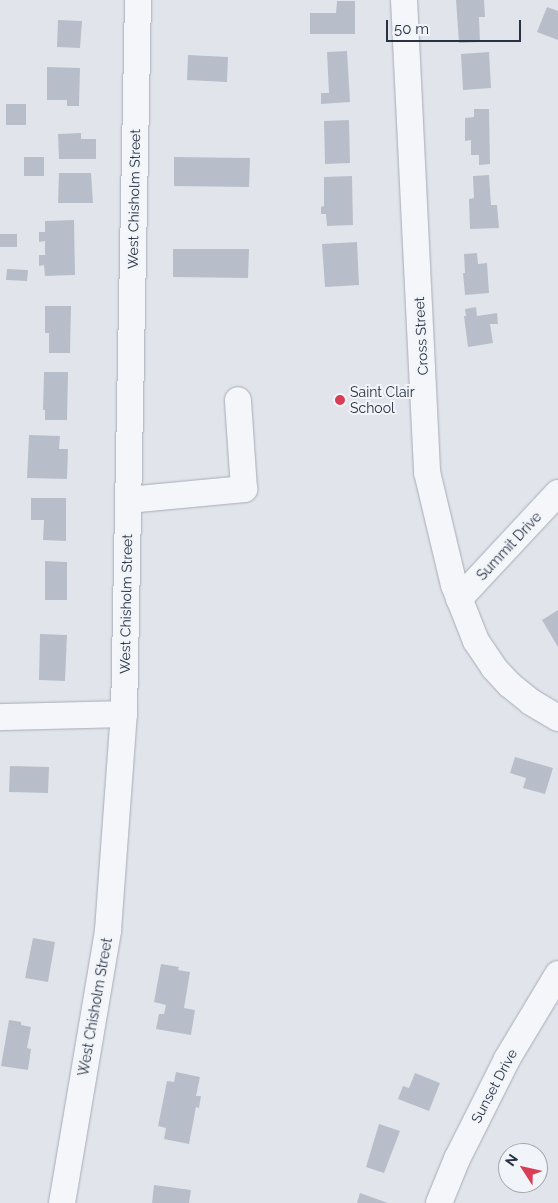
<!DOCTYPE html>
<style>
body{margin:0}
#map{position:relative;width:558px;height:1203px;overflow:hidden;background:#e1e5eb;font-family:Raleway,sans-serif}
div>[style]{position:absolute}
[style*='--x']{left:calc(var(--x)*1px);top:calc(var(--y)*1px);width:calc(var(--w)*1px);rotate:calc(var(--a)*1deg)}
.building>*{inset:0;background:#b8bec9}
.roads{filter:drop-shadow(0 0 1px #a6acb6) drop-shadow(0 0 1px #a6acb6)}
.minor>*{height:26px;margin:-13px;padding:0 13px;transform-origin:13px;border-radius:13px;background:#f4f6f9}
.dots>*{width:14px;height:14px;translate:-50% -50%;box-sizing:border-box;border:2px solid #f1f4f8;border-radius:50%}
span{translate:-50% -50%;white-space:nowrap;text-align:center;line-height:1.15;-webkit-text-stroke:4px #f1f4f8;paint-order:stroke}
.street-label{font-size:14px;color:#283244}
.poi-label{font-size:14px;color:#283244}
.left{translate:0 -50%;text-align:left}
.north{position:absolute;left:498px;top:1143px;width:50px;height:50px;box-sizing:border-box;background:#f1f4f8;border:1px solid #a1a6b0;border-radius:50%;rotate:305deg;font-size:14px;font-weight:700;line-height:20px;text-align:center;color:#283244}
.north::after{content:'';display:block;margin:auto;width:18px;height:22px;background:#d83e55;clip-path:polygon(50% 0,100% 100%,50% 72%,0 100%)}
.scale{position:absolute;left:386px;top:20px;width:135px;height:22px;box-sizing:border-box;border:2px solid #283244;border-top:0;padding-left:6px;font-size:15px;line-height:18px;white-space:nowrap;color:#283244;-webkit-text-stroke:4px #f1f4f8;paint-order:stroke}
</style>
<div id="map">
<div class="building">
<i style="clip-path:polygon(456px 0,484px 0,485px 17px,479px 17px,480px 42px,459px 43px)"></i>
<i style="clip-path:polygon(337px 1px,355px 1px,355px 34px,310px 34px,310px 13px,336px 13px)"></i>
<i style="clip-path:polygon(547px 7px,558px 11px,558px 40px,537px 32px)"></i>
<i style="clip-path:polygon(58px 20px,82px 21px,80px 48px,57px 47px)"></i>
<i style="clip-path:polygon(347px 51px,350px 102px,321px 104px,321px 93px,329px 93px,327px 52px)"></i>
<i style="clip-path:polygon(489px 52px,491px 88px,463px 90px,461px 54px)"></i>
<i style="clip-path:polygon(188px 55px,228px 57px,227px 82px,187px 80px)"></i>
<i style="clip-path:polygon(47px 67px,80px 68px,79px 106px,67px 106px,67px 100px,47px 100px)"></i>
<i style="clip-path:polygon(6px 104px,26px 104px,26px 125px,6px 125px)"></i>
<i style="clip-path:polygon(474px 109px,489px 109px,490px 164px,479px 165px,479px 155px,471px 155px,471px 140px,465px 141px,465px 118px,474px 117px)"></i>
<i style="clip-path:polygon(349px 120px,350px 163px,325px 164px,324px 121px)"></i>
<i style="clip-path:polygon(81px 133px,81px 139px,96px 139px,96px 159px,59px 159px,58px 134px)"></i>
<i style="clip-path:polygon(24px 157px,44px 157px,44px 176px,24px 176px)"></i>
<i style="clip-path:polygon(174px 157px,250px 158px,249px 187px,174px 186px)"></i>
<i style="clip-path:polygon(59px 173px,91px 173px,93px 203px,58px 203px)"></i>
<i style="clip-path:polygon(489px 175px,491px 205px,497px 205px,499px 228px,470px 229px,469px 199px,474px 198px,473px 176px)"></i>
<i style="clip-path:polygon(352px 176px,353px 225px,327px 226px,326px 214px,321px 214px,321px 207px,324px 206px,324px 177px)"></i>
<i style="clip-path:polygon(74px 220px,75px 275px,45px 276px,44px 265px,39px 266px,39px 255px,45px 255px,45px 241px,39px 242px,39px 232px,45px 232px,45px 221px)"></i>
<i style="clip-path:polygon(0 234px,17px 234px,17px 247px,0 247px)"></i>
<i style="clip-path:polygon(357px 242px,359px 285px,325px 287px,322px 244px)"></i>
<i style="clip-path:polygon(173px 249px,249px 249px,248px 278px,173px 277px)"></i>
<i style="clip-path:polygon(477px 253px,478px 264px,487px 263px,489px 293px,465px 295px,463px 273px,465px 273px,464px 254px)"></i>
<i style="clip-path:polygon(7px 269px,28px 270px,27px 281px,6px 280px)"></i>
<i style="clip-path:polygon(45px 306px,71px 306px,70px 353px,49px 353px,49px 333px,45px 333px)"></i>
<i style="clip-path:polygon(476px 307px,477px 316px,497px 313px,498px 324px,490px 324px,493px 343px,468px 347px,464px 316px,466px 316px,465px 309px)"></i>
<i style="clip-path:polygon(44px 372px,68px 372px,67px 420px,45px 420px,45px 410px,43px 410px)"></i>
<i style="clip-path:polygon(29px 435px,60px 436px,59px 449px,68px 449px,67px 479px,27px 478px)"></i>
<i style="clip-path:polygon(31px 498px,66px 498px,66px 541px,43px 540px,44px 520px,31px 520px)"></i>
<i style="clip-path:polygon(45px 561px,67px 562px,67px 600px,45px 600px)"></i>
<i style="clip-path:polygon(558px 610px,558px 647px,542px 620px)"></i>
<i style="clip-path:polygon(40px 634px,67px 635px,65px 681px,39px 680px)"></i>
<i style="clip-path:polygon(515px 757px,553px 768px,545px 794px,523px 788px,526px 778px,510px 773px)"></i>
<i style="clip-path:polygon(10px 766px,49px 767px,48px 793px,9px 792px)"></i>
<i style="clip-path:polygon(33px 938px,55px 942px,48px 982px,25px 978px)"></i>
<i style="clip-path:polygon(161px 964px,179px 967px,178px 970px,190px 972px,184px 1008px,195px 1010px,191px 1035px,156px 1029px,159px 1014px,164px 1014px,166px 1005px,154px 1002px)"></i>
<i style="clip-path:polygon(9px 1020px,21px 1022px,21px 1025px,31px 1027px,27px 1048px,31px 1049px,28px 1070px,1px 1066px)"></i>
<i style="clip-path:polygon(176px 1072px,200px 1077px,196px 1096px,201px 1096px,199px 1108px,196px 1107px,189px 1144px,164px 1139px,166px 1128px,158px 1126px,167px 1081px,174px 1082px)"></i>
<i style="clip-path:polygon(415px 1073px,440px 1083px,429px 1111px,398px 1099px,403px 1086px,409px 1088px)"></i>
<i style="clip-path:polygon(379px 1124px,400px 1131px,384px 1173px,366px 1167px)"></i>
<i style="clip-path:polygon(154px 1185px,191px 1190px,189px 1203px,152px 1203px)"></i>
<i style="clip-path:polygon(360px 1193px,388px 1203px,357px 1203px)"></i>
</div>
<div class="roads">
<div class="minor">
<i style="--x:404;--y:0;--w:473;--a:87.2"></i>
<i style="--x:427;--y:472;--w:116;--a:76.6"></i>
<i style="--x:454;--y:585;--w:60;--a:68.6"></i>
<i style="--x:476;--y:641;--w:32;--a:56"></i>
<i style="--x:494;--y:668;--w:23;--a:47"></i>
<i style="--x:510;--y:685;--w:27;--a:39"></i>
<i style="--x:531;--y:702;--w:31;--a:31"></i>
<i style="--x:128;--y:500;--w:117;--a:-5.4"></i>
<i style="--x:244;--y:489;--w:89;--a:-93.9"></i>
<i style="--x:459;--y:599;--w:145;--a:-47"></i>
<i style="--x:0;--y:717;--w:124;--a:-1.4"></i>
<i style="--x:62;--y:1203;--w:277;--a:-80.4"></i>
<i style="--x:108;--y:930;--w:217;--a:-85.8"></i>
<i style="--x:124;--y:714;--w:714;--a:-88.88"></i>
<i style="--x:439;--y:1203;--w:48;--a:-67.8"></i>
<i style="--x:457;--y:1159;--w:112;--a:-63.4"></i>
<i style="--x:507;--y:1059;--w:99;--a:-59"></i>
</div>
</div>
<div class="dots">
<i style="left:340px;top:400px;background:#d83e55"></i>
</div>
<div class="street-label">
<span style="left:134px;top:199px;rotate:-89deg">West Chisholm Street</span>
<span style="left:421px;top:336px;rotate:-93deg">Cross Street</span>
<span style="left:509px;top:546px;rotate:-47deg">Summit Drive</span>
<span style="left:126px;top:604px;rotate:-89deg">West Chisholm Street</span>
<span style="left:95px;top:1007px;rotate:-80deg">West Chisholm Street</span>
<span style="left:494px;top:1086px;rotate:-62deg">Sunset Drive</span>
</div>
<div class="poi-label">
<span class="left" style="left:350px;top:400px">Saint Clair<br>School</span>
</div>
<div class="north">N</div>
<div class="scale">50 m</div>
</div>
